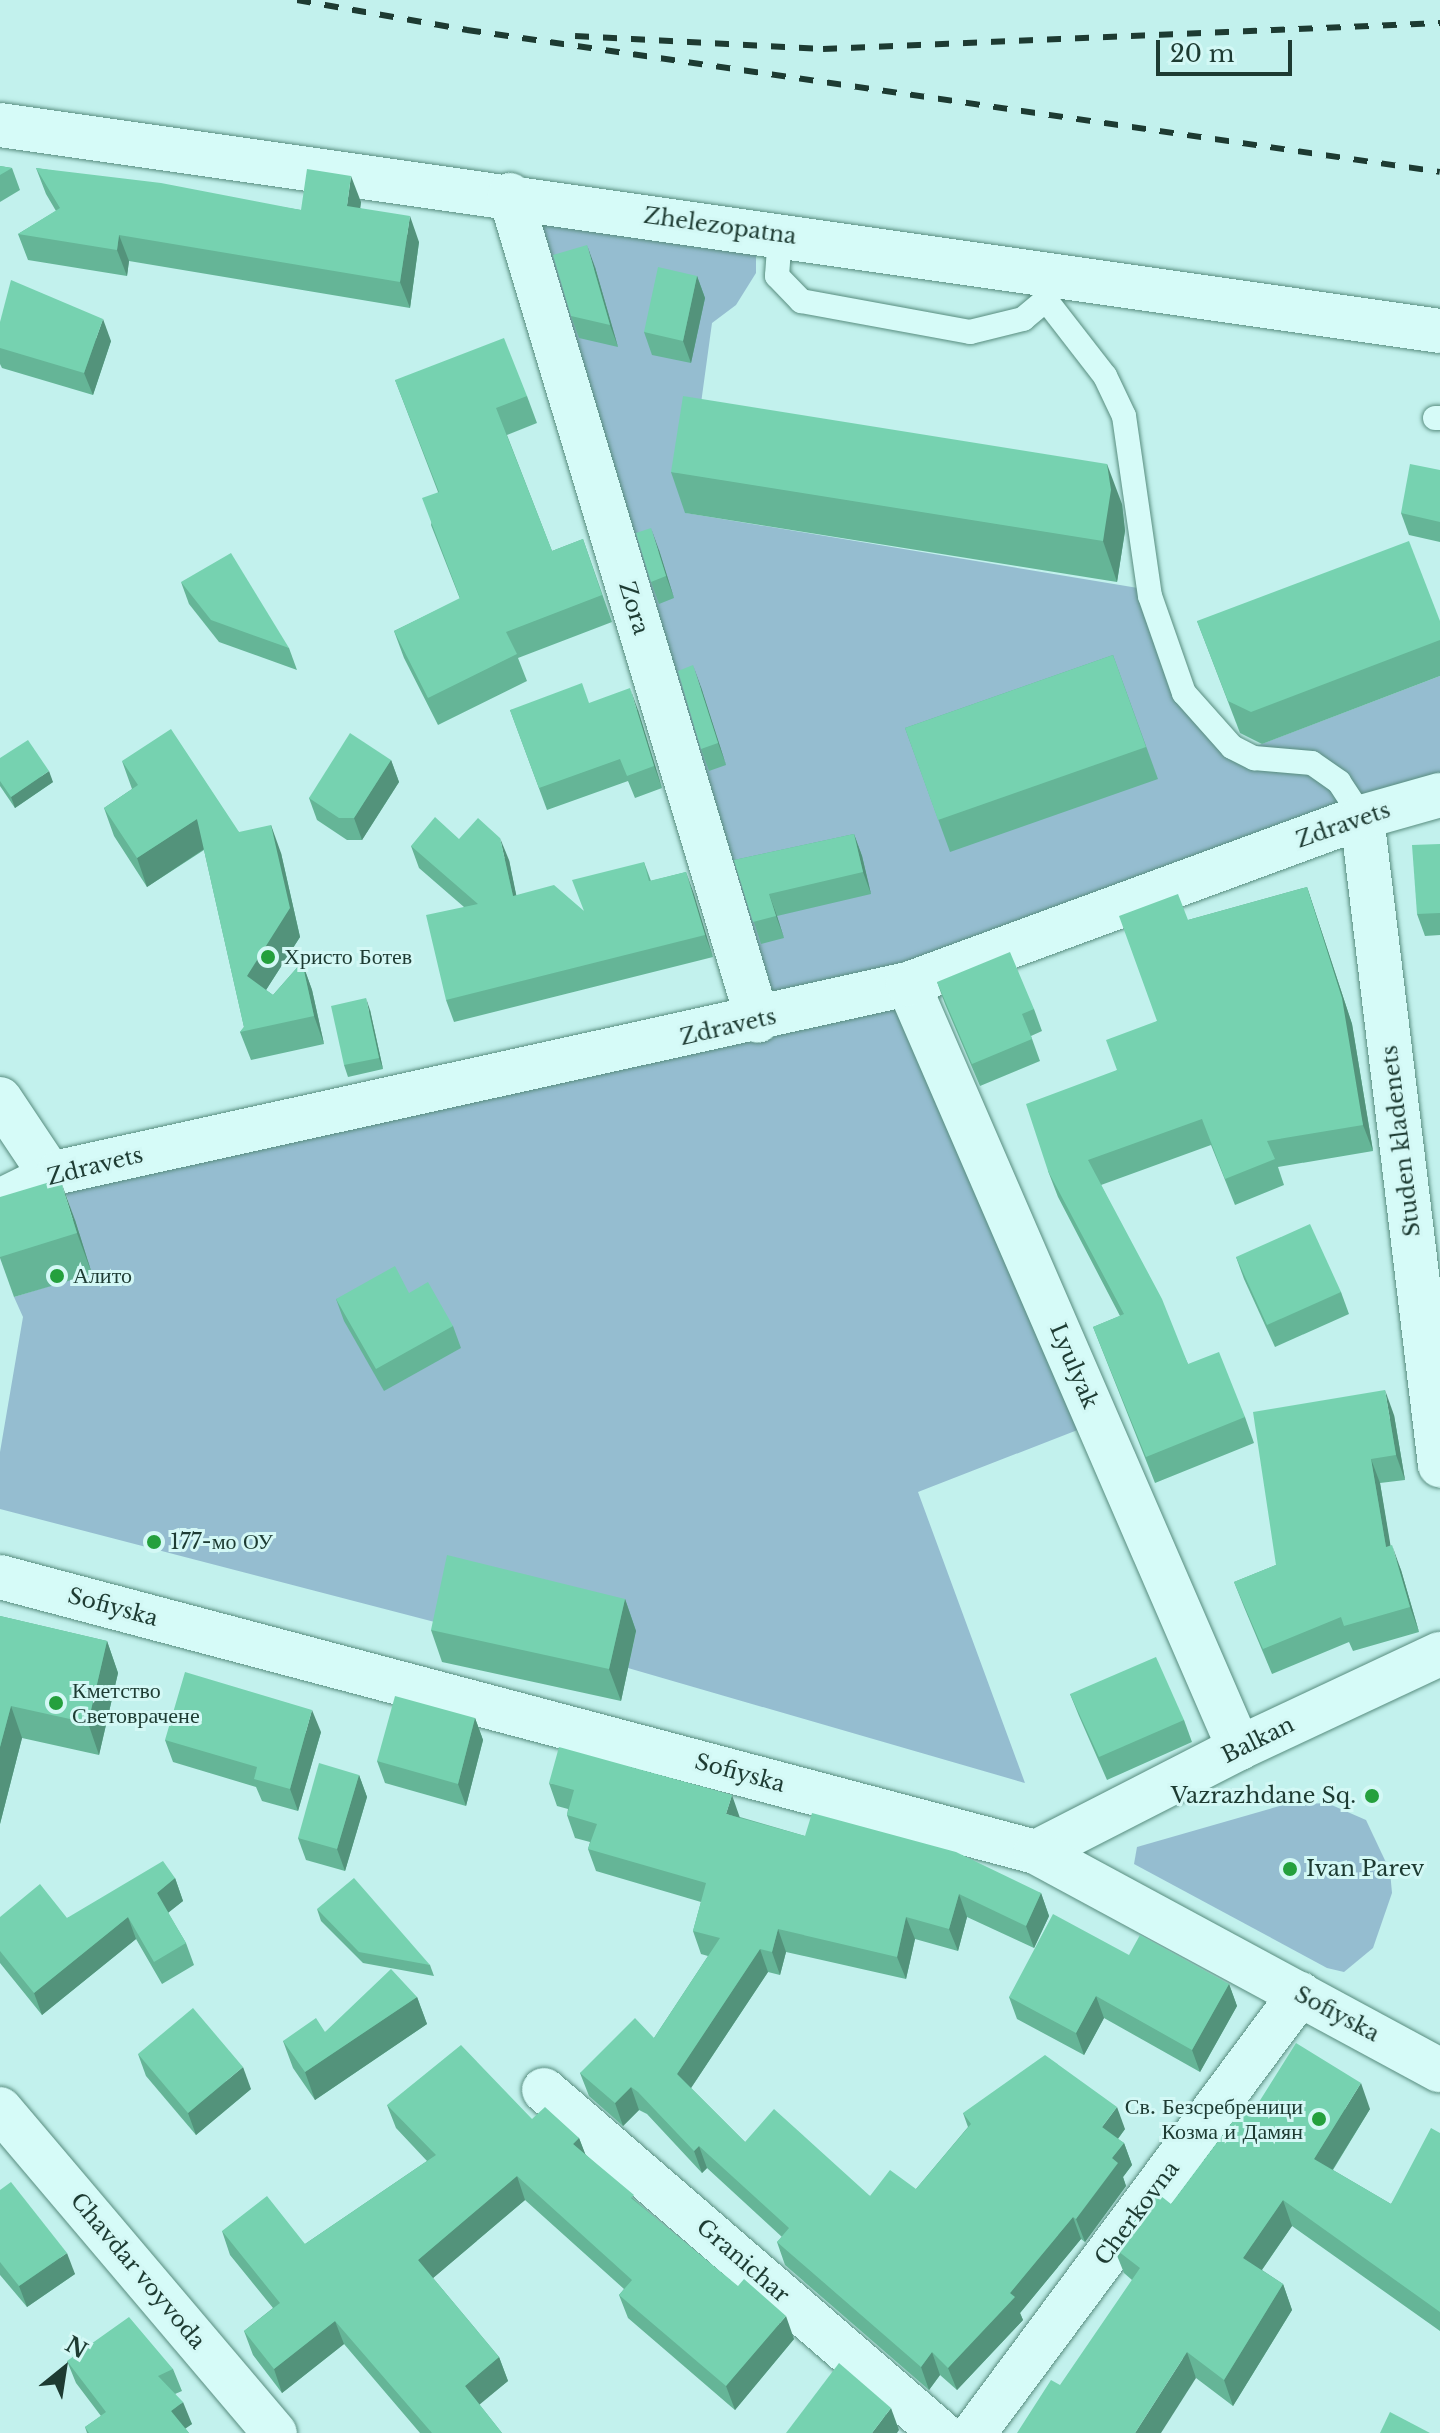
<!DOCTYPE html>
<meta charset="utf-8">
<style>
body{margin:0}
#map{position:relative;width:1440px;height:2433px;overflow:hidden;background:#c2f1ed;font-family:"Libre Baskerville",serif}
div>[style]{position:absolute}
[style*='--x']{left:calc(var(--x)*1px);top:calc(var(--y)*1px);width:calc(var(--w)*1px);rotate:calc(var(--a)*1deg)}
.green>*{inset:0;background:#95bdd0}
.roads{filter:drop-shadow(0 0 2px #588d7f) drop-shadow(0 0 2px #588d7f)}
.service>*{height:24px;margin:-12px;padding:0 12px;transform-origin:12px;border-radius:12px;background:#d6fbf8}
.minor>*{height:44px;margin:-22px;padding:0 22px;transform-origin:22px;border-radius:22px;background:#d6fbf8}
.tertiary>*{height:44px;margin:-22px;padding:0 22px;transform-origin:22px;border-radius:22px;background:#d6fbf8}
.rail>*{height:6px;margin-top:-3px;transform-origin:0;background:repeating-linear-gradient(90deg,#1d3b32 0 14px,transparent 0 28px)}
.wall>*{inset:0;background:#65b597}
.shaded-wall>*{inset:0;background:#53937b}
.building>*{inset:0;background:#76d2b0}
.dots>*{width:22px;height:22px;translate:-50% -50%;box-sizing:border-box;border:4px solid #d3f8f5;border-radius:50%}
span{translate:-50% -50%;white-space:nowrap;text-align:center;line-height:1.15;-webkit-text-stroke:6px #d3f8f5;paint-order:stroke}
.street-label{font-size:22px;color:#1d3b32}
.poi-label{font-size:22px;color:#1d3b32}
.left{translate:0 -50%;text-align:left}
.right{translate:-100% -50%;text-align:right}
.north{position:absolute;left:24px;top:2329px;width:80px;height:80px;-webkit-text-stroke:6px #d3f8f5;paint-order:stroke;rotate:30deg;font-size:22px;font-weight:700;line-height:32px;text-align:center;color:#1d3b32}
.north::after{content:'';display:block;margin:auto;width:28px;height:36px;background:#1d3b32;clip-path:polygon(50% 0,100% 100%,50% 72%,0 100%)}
.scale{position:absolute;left:1156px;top:40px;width:136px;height:36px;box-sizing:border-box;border:4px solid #1d3b32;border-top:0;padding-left:10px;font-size:24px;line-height:28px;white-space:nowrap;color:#1d3b32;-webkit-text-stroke:6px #d3f8f5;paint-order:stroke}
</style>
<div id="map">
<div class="green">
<i style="clip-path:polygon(510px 195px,756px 231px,756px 273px,736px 305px,712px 323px,686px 513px,1150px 590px,1170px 660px,1246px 750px,1440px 676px,1440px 795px,908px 984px,1098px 1422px,918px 1492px,1025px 1783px,628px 1668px,636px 1631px,450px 1626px,0 1509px,0 1452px,23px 1317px,14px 1297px,91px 1273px,59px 1172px,758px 1020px)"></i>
<i style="clip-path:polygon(1327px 1803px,1366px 1820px,1390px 1871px,1392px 1893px,1373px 1948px,1344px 1972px,1327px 1968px,1134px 1864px,1137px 1847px,1283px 1805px)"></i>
</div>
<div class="roads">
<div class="service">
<i style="--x:780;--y:235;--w:41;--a:94.2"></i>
<i style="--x:777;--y:276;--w:35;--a:46"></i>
<i style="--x:801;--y:301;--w:172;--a:10.4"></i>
<i style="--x:970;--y:332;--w:55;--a:-13.8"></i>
<i style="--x:1023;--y:319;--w:30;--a:-40"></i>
<i style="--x:1046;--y:300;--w:13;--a:-77"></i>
<i style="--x:1046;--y:300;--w:96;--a:52.2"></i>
<i style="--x:1105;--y:376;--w:44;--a:64.6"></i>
<i style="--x:1124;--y:416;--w:182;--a:81.8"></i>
<i style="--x:1150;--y:596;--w:103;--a:70.7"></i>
<i style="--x:1184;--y:693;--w:72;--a:48.4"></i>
<i style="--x:1232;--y:747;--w:25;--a:27"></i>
<i style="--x:1254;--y:758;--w:58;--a:4.9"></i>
<i style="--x:1312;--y:763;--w:33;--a:35"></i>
<i style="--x:1339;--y:782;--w:42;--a:56.7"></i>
<i style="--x:1435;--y:418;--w:5;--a:0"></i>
</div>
<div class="minor">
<i style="--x:0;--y:125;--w:1455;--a:8.14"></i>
<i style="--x:510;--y:195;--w:862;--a:73.29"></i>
<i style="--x:1362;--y:817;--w:653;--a:83.14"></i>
<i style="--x:908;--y:984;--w:833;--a:66.58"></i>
<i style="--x:0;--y:1099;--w:90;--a:56.3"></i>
<i style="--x:0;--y:1201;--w:66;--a:-26.2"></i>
<i style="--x:59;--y:1172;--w:870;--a:-12.49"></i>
<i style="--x:908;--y:984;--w:484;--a:-20.2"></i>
<i style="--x:1362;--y:817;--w:81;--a:-15.8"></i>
<i style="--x:1036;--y:1852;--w:228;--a:-27.1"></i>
<i style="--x:1239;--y:1748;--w:222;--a:-25.1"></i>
<i style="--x:544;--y:2090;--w:525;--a:40.83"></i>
<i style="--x:974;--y:2433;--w:547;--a:-53.4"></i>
</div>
<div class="tertiary">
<i style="--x:0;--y:1577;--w:1072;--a:14.87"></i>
<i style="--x:1036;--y:1852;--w:459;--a:28.4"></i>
<i style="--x:0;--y:2109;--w:425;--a:49.7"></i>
</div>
</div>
<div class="rail">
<i style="--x:297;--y:0;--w:173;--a:10"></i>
<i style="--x:467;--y:30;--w:983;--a:8.3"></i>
<i style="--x:575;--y:36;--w:248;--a:3"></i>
<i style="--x:823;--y:49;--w:618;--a:-2.41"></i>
</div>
<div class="wall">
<i style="clip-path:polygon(0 166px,12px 168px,20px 190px,0 202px)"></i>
<i style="clip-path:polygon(36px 168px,301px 210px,361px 202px,360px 208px,419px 242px,410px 308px,129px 261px,127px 276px,28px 260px,18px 234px,56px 211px,46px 194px)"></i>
<i style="clip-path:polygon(595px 267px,618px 347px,579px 338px,571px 316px)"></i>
<i style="clip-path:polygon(697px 276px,705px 298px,691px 363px,652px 355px,644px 332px)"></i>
<i style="clip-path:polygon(0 322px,111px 341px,93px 395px,2px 368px,0 364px)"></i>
<i style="clip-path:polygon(395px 380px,527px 396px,537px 423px,507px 435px,552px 551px,583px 539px,612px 622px,518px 658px,527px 681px,438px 725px,404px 658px,394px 631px,460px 599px,431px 525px,438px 492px)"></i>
<i style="clip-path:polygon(1440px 470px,1440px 542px,1409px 535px,1401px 513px)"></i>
<i style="clip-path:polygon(671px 472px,1122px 504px,1125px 531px,1117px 582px,685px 513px)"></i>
<i style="clip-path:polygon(659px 550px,674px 598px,659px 604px,651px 582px)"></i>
<i style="clip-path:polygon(181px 582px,289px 648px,297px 670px,219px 642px,189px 604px)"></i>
<i style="clip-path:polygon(1197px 621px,1440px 621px,1440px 676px,1262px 744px,1240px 733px)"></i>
<i style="clip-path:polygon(1113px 655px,1158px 779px,950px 852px,905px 728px)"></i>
<i style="clip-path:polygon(701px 687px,726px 765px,709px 771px,701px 749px)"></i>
<i style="clip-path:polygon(589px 703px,638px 710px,662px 788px,635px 798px,628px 781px,547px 810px,510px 710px)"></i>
<i style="clip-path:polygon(0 758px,53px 782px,15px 808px,0 786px)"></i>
<i style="clip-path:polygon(391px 760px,399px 782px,362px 840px,347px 840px,317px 820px,309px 798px)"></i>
<i style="clip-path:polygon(122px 761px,239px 832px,281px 853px,300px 937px,266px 990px,273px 995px,302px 962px,312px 990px,324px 1044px,251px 1060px,240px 1032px,244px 1027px,204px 850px,147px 887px,114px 836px,104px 808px,132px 789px)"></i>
<i style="clip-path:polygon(854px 834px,862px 856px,871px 894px,777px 916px,784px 938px,761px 944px,734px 860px)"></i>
<i style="clip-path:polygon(459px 839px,509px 860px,516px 895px,584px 911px,644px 862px,651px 881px,686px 872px,713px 957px,454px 1022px,446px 1000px,464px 907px,419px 868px,411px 846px)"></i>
<i style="clip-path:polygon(1440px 844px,1440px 935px,1425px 936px,1417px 914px)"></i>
<i style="clip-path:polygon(1307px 887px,1352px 1024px,1373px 1151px,1278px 1167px,1284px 1185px,1235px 1205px,1211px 1145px,1101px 1185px,1188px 1364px,1245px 1417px,1254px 1443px,1155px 1483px,1093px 1327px,1120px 1316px,1058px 1197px,1048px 1171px,1117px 1070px,1157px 1021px,1188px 920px)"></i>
<i style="clip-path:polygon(937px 982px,1034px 1009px,1042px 1031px,1031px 1036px,1040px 1061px,980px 1086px,945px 1004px)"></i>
<i style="clip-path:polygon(370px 1010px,383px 1069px,348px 1077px,344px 1065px)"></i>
<i style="clip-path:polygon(0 1197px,75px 1220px,92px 1274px,14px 1297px,0 1258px)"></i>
<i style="clip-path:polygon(1236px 1257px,1341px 1292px,1349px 1314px,1275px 1347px,1244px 1279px)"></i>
<i style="clip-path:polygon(409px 1293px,453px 1326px,461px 1348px,384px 1391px,344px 1321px,336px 1299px)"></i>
<i style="clip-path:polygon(1394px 1415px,1405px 1480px,1380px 1483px,1390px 1546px,1401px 1570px,1419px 1632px,1353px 1651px,1349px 1642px,1272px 1674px,1244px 1607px,1234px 1582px,1276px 1565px)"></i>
<i style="clip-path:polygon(625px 1599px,636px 1631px,621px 1701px,442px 1662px,431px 1630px)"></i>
<i style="clip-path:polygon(0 1616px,107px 1641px,118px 1673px,99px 1755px,22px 1738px,0 1824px)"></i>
<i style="clip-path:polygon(1070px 1694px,1184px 1720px,1192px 1742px,1107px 1780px,1079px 1716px)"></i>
<i style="clip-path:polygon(475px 1718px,483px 1740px,466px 1806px,385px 1783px,377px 1761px)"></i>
<i style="clip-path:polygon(321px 1732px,298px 1811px,262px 1801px,256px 1787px,173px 1762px,165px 1740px)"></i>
<i style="clip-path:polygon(359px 1775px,367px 1797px,345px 1871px,306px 1860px,298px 1838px)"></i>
<i style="clip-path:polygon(549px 1783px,740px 1817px,805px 1836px,1041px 1893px,1049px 1916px,1034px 1948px,967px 1917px,958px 1951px,915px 1939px,906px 1979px,786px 1952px,780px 1975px,768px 1972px,691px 2088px,745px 2142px,870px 2196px,916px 2189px,968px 2127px,963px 2113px,1125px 2129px,1118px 2139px,1124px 2143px,1132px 2165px,1123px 2177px,1126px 2186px,1085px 2242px,1081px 2239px,1020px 2313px,1023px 2320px,957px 2390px,940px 2375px,929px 2390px,785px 2265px,777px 2242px,782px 2237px,707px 2168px,702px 2173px,647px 2114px,639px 2110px,623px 2126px,589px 2096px,580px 2073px,654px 2038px,708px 1956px,701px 1954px,693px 1931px,701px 1902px,596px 1871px,588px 1849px,590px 1842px,575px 1838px,567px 1815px,568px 1809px,557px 1806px)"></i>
<i style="clip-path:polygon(175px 1878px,183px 1901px,168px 1913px,186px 1943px,194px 1965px,162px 1984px,136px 1939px,42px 2015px,0 1963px,0 1917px,67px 1918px)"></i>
<i style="clip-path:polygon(317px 1909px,430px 1965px,434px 1976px,363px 1963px,321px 1921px)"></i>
<i style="clip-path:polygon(1129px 1955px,1229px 1984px,1237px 2006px,1200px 2072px,1104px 2018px,1084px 2055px,1017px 2019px,1009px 1997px)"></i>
<i style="clip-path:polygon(417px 1997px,427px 2024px,315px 2100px,293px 2068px,283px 2041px,325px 2032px)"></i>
<i style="clip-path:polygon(138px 2054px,251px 2089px,196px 2135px,146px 2076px)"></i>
<i style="clip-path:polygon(387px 2105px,532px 2119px,579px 2138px,585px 2154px,637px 2202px,794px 2339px,735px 2410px,628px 2318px,619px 2295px,624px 2289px,525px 2200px,433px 2278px,499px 2357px,508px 2381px,479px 2404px,502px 2433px,420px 2433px,344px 2344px,282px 2393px,253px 2355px,244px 2331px,273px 2308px,230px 2255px,222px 2231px,305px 2244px,427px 2161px,396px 2128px)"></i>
<i style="clip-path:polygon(1370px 2109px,1333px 2170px,1391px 2204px,1440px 2133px,1440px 2331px,1292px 2226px,1262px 2270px,1283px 2284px,1292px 2310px,1233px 2406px,1196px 2378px,1132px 2280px,1124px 2273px,1114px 2248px,1171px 2204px,1254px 2110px)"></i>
<i style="clip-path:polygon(0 2190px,75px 2274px,27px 2307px,0 2275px)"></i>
<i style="clip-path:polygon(67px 2361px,173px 2369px,182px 2391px,175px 2394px,192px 2424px,185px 2428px,189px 2433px,87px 2433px,85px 2427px,101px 2416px,76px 2383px)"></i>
</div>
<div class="shaded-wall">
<i style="clip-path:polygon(351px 176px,361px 202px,357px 233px,347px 206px)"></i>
<i style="clip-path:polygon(410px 216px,419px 242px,410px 308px,400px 282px)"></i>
<i style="clip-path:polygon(119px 235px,129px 261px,127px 276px,117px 250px)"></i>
<i style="clip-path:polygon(587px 245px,595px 267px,618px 347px,610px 325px)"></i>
<i style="clip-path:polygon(697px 276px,705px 298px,691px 363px,683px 341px)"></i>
<i style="clip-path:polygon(103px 319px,111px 341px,93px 395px,84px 373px)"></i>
<i style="clip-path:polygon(1107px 464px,1122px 504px,1125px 531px,1117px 582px,1103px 541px)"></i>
<i style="clip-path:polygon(651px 528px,659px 550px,674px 598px,666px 576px)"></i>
<i style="clip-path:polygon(693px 665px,701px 687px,726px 765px,718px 743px)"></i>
<i style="clip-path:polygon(630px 688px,638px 710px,662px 788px,654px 766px)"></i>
<i style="clip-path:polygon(391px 760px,399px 782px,362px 840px,354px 818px)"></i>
<i style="clip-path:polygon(49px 771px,53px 782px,15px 808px,11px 797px)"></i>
<i style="clip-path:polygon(197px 819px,207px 847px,147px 887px,137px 858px)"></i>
<i style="clip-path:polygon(271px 825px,281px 853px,300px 937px,257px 1004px,247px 976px)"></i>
<i style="clip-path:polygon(854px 834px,862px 856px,871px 894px,863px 872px)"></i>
<i style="clip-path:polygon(500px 838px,509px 860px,521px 918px,513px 896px)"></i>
<i style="clip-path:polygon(686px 872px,694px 894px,713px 957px,705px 935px)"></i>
<i style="clip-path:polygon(1307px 887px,1352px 1024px,1373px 1151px,1363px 1125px)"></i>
<i style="clip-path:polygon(769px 894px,777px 916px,784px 938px,776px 916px)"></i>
<i style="clip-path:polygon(302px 962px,312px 990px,324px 1044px,314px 1016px)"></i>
<i style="clip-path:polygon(366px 998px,370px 1010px,383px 1069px,379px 1058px)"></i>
<i style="clip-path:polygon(60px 1179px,75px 1220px,92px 1274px,77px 1233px)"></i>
<i style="clip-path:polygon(1385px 1390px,1394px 1415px,1405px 1480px,1396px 1455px)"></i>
<i style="clip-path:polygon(1371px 1459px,1380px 1483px,1395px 1572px,1386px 1547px)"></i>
<i style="clip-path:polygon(1392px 1545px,1401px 1570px,1419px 1632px,1410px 1607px)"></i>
<i style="clip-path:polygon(625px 1599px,636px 1631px,621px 1701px,609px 1669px)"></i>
<i style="clip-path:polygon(107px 1641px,118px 1673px,99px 1755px,88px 1723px)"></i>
<i style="clip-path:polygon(11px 1706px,22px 1738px,0 1824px,0 1747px)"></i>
<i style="clip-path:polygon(312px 1710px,321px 1732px,298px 1811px,290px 1789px)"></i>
<i style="clip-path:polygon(475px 1718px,483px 1740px,466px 1806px,458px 1784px)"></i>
<i style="clip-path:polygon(359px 1775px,367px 1797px,345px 1871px,337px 1849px)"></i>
<i style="clip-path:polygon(732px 1795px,740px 1818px,726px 1814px)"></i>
<i style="clip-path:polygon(175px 1878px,183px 1901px,165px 1915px,157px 1893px)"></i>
<i style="clip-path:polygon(1041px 1893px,1049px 1916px,1034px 1948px,1026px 1926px)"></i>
<i style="clip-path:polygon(959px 1894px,967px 1917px,958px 1951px,949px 1929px)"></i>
<i style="clip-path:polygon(128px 1917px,136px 1939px,42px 2015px,34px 1993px)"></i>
<i style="clip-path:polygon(906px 1917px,915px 1939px,906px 1979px,897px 1957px)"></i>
<i style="clip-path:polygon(778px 1929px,786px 1952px,780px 1975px,772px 1952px)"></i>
<i style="clip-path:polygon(760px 1949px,768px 1972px,685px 2097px,677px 2074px)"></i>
<i style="clip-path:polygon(1229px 1984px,1237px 2006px,1200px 2072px,1192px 2050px)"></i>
<i style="clip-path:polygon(1096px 1996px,1104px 2018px,1084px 2055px,1076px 2033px)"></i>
<i style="clip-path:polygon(417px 1997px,427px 2024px,315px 2100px,305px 2072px)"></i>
<i style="clip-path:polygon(243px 2067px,251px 2089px,196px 2135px,188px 2113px)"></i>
<i style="clip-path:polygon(1361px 2083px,1370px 2109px,1323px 2185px,1314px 2159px)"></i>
<i style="clip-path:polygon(631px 2087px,639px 2110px,623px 2126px,615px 2103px)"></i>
<i style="clip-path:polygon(1117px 2107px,1125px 2129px,1110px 2149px,1102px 2127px)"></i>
<i style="clip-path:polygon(579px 2138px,588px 2161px,573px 2144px)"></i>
<i style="clip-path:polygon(1124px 2143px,1132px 2165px,1123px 2177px,1126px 2186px,1085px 2242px,1076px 2219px,1112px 2158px)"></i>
<i style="clip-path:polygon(699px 2146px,707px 2168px,702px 2173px,694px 2151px)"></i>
<i style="clip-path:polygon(517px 2176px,525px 2200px,426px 2284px,418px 2260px)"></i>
<i style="clip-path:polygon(1283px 2200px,1292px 2226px,1252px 2284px,1243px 2258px)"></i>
<i style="clip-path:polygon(1073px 2217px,1081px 2239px,1020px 2313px,1023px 2320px,957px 2390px,948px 2368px)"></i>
<i style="clip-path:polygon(67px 2253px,75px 2274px,27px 2307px,19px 2286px)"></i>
<i style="clip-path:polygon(1283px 2284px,1292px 2310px,1233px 2406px,1224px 2380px)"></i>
<i style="clip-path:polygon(786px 2316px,794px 2339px,735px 2410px,726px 2386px)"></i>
<i style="clip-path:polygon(335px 2321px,344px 2344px,282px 2393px,274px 2369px)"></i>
<i style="clip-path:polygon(932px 2352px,940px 2375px,929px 2390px,921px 2367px)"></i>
<i style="clip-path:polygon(1187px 2352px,1196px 2378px,1161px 2433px,1135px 2433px)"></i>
<i style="clip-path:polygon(499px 2357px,508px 2381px,473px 2410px,465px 2386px)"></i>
<i style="clip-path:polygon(183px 2402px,192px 2424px,179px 2433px,171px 2411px)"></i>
<i style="clip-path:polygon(891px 2408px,899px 2430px,897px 2433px,872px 2433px)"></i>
</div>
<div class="building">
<i style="clip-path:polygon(0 166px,12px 168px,0 175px)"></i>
<i style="clip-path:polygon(36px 168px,161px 183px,301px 210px,307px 169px,351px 176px,347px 206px,410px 216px,400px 282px,119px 235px,117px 250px,18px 234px,60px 208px)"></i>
<i style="clip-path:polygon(587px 245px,610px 325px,571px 316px,553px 255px)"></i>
<i style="clip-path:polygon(658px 267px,697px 276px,683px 341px,644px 332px)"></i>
<i style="clip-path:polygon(11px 280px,103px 319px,84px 373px,0 348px,0 322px)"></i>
<i style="clip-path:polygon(504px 338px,527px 396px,496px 408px,552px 551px,583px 539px,602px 595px,506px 632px,517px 654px,428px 698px,394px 631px,460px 598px,422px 498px,439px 492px,395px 380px)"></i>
<i style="clip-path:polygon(683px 396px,1107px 464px,1111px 490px,1103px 541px,671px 472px)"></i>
<i style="clip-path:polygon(1410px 464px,1440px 470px,1440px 522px,1401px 513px)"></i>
<i style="clip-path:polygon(651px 528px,666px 576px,651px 582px,636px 533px)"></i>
<i style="clip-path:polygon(1409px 541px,1440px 621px,1440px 640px,1251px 712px,1228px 701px,1197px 621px)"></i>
<i style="clip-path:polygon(231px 553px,289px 648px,211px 620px,181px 582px)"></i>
<i style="clip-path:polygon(1113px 655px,1146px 747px,938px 820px,905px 728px)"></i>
<i style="clip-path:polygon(693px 665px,718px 743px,701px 749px,678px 671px)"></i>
<i style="clip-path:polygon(582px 683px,589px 703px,630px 688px,654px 766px,627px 776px,620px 759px,539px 788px,510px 710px)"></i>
<i style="clip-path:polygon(171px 729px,239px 832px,271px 825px,290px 908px,247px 976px,273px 995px,302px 962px,314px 1016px,240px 1032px,244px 1027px,197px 819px,137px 858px,104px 808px,138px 785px,122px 761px)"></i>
<i style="clip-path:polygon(350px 733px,391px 760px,354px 818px,339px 818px,309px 798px)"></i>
<i style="clip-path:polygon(28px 740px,49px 771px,11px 797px,0 781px,0 758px)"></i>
<i style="clip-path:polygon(435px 817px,459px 839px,478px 818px,500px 838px,513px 896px,554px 885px,584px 911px,572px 880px,644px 862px,649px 881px,686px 872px,705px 935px,446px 1000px,426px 915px,478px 904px,411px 846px)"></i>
<i style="clip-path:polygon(854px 834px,863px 872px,769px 894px,776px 916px,753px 922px,734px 860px)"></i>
<i style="clip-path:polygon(1440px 844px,1440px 913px,1417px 914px,1412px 845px)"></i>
<i style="clip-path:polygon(1307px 887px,1342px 998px,1363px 1125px,1267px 1141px,1275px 1159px,1225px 1179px,1202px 1119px,1088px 1160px,1162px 1299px,1188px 1364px,1219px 1352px,1245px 1417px,1146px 1457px,1093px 1327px,1124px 1314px,1048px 1171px,1026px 1104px,1117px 1070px,1106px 1040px,1157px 1021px,1119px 916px,1178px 894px,1188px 920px)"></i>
<i style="clip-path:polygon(1010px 952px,1034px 1009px,1022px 1014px,1032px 1039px,972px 1064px,937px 982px)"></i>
<i style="clip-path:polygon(366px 998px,379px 1058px,344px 1065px,331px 1006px)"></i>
<i style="clip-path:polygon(60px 1179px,77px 1233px,0 1257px,0 1197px)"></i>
<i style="clip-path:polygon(1310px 1224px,1341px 1292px,1267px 1325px,1236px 1257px)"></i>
<i style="clip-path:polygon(395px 1266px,409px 1293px,428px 1282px,453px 1326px,376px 1369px,336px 1299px)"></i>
<i style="clip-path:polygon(1385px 1390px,1396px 1455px,1371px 1459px,1386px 1547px,1392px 1545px,1410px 1607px,1344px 1626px,1341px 1617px,1263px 1649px,1234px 1582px,1276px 1565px,1253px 1412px)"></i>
<i style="clip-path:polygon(447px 1555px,625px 1599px,609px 1669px,431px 1630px)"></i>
<i style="clip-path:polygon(0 1616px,107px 1641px,88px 1723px,11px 1706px,0 1747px)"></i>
<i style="clip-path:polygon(1156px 1657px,1184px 1720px,1099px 1757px,1070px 1694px)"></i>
<i style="clip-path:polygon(185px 1672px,312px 1710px,290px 1789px,254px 1779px,257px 1767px,165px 1740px)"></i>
<i style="clip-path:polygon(395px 1696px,475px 1718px,458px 1784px,377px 1761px)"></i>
<i style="clip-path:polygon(559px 1747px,732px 1795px,726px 1814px,805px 1836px,812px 1813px,956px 1852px,1041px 1893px,1026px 1926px,959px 1894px,949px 1929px,906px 1917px,897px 1957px,778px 1929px,772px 1952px,760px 1949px,677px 2074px,745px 2142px,774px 2109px,870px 2196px,890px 2170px,916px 2189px,971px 2124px,963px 2113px,1045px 2055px,1117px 2107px,1102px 2127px,1124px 2143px,1112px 2158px,1118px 2163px,1076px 2219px,1073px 2217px,1010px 2293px,1015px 2297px,948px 2368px,932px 2352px,921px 2367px,777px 2242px,789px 2228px,699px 2146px,694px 2151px,638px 2092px,631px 2087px,615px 2103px,580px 2073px,635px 2018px,654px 2038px,720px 1938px,693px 1931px,706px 1883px,588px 1849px,597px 1824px,567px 1815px,574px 1790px,549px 1783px)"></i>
<i style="clip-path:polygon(319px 1763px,359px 1775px,337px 1849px,298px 1838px)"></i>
<i style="clip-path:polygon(163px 1861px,175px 1878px,157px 1893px,186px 1943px,154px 1962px,128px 1917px,34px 1993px,0 1951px,0 1917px,40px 1884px,67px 1918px)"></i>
<i style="clip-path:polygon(354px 1878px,430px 1965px,359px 1952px,317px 1909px)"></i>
<i style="clip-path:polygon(1053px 1914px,1129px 1955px,1140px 1935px,1229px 1984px,1192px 2050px,1096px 1996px,1076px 2033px,1009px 1997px)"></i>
<i style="clip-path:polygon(391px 1969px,417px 1997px,305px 2072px,283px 2041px,316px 2018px,325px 2032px)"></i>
<i style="clip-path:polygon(193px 2008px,243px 2067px,188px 2113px,138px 2054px)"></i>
<i style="clip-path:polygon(1296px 2043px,1361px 2083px,1314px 2159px,1391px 2204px,1431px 2128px,1440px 2133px,1440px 2312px,1283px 2200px,1243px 2258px,1283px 2284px,1224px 2380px,1187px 2352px,1135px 2433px,1017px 2433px,1051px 2380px,1060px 2385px,1140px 2268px,1114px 2248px,1156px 2192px,1171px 2204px,1245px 2105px,1254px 2110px)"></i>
<i style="clip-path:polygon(461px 2045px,532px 2119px,545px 2107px,579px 2138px,573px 2144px,634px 2195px,631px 2198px,738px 2286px,744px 2279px,786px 2316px,726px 2386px,619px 2295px,632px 2280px,517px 2176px,418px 2260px,499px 2357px,465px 2386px,502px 2433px,432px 2433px,335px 2321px,274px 2369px,244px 2331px,280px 2303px,222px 2231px,267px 2196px,305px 2244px,436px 2155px,387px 2105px)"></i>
<i style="clip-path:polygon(11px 2182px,67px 2253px,19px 2286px,0 2262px,0 2190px)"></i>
<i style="clip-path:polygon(129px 2317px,173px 2369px,158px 2376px,183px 2402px,171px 2411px,189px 2433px,89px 2433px,85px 2427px,106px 2412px,67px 2361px)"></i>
<i style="clip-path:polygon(839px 2363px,891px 2408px,872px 2433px,786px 2433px)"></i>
<i style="clip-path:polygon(1390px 2412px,1430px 2433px,1380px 2433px)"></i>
</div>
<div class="dots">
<i style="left:268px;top:957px;background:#24a03d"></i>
<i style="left:57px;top:1276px;background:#24a03d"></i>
<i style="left:154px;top:1542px;background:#24a03d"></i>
<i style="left:56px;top:1703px;background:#24a03d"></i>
<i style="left:1372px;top:1796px;background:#24a03d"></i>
<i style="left:1290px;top:1869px;background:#24a03d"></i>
<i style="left:1319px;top:2119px;background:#24a03d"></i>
</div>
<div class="street-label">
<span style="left:720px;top:226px;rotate:8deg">Zhelezopatna</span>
<span style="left:634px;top:608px;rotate:73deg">Zora</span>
<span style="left:1343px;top:825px;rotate:-19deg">Zdravets</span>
<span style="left:728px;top:1027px;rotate:-13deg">Zdravets</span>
<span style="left:1401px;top:1141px;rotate:-97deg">Studen kladenets</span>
<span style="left:95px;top:1166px;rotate:-14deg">Zdravets</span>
<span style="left:1074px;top:1366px;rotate:67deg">Lyulyak</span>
<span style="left:113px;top:1607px;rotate:15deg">Sofiyska</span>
<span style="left:1258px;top:1740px;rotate:-26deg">Balkan</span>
<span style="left:740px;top:1773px;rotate:15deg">Sofiyska</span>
<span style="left:1337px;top:2014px;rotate:28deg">Sofiyska</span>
<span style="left:1137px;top:2213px;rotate:-53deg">Cherkovna</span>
<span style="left:743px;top:2261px;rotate:41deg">Granichar</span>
<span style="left:138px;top:2271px;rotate:50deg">Chavdar voyvoda</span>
</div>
<div class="poi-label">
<span class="left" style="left:284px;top:957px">Христо Ботев</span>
<span class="left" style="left:73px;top:1276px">Алито</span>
<span class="left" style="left:170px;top:1542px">177-мо ОУ</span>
<span class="left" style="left:72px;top:1703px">Кметство<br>Световрачене</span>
<span class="right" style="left:1356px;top:1796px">Vazrazhdane Sq.</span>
<span class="left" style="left:1306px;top:1869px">Ivan Parev</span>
<span class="right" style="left:1303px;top:2119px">Св. Безсребреници<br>Козма и Дамян</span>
</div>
<div class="north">N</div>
<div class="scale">20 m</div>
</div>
